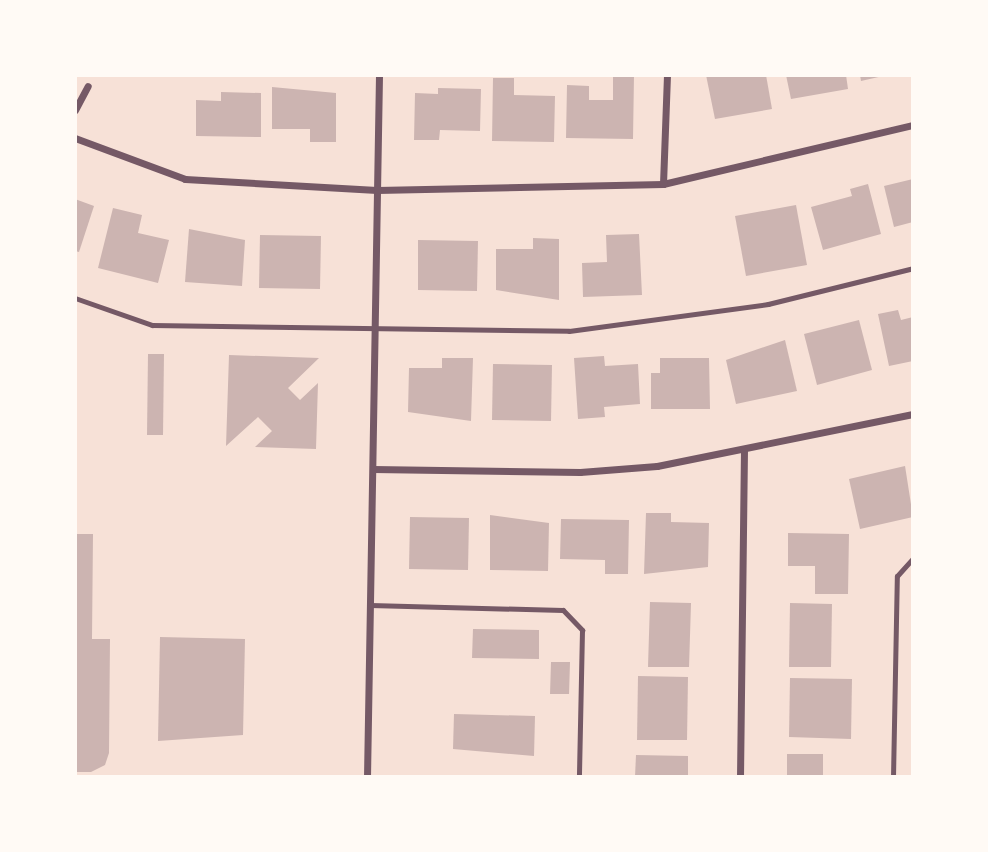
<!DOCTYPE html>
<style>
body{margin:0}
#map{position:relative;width:988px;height:852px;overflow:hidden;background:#f7e1d7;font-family:"Archivo Narrow",sans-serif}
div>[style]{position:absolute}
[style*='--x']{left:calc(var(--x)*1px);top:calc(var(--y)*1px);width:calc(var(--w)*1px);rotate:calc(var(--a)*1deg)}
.building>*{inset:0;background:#ccb4b1}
.service>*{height:5px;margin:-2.5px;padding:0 2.5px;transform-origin:2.5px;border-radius:2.5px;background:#755966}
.minor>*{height:7px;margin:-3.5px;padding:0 3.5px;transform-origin:3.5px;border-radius:3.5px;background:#755966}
span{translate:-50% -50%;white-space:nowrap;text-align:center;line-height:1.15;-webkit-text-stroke:6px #fffaf5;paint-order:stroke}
.frame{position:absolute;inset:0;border:77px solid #fffaf5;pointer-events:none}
</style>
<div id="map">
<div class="building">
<i style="clip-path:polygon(613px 75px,634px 75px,633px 139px,566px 138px,567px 85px,589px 86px,589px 100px,613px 100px)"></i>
<i style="clip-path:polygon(706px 75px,766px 75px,772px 109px,715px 119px)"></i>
<i style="clip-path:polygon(786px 75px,846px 75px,848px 89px,791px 99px)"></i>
<i style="clip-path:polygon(860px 75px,883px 75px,883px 76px,861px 81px)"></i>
<i style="clip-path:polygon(493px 78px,514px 78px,514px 95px,555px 96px,554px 142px,492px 141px)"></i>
<i style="clip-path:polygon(272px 87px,336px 93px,336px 142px,310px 142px,310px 129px,272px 129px)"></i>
<i style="clip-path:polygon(438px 88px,481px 89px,480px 131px,440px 130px,439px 140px,414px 140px,415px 93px,438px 94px)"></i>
<i style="clip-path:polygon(221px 92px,261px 93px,261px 137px,196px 136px,196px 100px,221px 101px)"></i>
<i style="clip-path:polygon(913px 179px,913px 222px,894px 227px,884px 186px)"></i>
<i style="clip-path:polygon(868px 184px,881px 234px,823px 250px,811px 207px,852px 196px,850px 189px)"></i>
<i style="clip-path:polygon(75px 199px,94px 206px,79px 252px,75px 251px)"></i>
<i style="clip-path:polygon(796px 205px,807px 265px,746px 276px,735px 216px)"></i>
<i style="clip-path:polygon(113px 208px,142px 215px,138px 233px,169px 240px,158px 283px,98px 268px)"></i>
<i style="clip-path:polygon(189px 229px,245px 240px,242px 286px,185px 282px)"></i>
<i style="clip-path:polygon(639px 234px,642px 295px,583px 297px,582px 263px,607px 262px,606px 235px)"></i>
<i style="clip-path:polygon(260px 235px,321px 236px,320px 289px,259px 288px)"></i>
<i style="clip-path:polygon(533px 238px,559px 239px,559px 300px,496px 290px,496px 249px,533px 249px)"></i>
<i style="clip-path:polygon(418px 240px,478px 241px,477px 291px,418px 290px)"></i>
<i style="clip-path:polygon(898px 310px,901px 320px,913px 317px,913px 361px,889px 366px,878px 314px)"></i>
<i style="clip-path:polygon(859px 320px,872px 370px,817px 385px,804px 334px)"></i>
<i style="clip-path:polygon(785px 340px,797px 391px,736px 404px,726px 360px)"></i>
<i style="clip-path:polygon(148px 354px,164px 354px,163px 435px,147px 435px)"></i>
<i style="clip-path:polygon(229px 355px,319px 358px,288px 388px,300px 400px,318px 383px,316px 449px,255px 447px,272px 431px,258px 417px,226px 446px)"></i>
<i style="clip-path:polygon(604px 356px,605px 366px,638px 364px,640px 404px,604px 407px,605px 417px,578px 419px,574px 358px)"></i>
<i style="clip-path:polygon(442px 358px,473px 358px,471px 421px,408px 412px,409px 368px,442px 368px)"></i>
<i style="clip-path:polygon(660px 358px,709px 358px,710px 409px,651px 409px,651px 373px,660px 373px)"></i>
<i style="clip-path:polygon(493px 364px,552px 365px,551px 421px,492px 420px)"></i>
<i style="clip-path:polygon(905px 466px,913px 517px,860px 529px,849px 479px)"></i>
<i style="clip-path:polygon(646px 513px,671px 513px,671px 522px,709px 523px,708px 567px,644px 574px)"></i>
<i style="clip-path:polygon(490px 515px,549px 523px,548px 571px,490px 570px)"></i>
<i style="clip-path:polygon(410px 517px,469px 518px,468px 570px,409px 569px)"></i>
<i style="clip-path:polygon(561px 519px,629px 520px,628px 574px,605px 574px,605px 560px,560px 559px)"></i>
<i style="clip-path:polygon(788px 533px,849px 534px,848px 594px,815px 594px,815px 566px,788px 566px)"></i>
<i style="clip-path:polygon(75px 534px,93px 534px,92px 639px,110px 639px,109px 753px,105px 765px,91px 772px,75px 772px)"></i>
<i style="clip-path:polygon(650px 602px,691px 603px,689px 667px,648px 667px)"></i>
<i style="clip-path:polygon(790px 603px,832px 604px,831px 667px,789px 667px)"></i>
<i style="clip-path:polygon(473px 629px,539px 630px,539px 659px,472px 658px)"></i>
<i style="clip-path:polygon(160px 637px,245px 639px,243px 735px,158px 741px)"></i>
<i style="clip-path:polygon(551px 662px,570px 662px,569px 694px,550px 694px)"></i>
<i style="clip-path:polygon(638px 676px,688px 677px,687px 740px,637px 740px)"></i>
<i style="clip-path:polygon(790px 678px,852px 679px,851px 739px,789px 737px)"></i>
<i style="clip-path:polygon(454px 714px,535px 716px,534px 756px,453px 749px)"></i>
<i style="clip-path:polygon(787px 754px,823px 754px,823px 777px,787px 777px)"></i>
<i style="clip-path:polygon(636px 755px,688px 756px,688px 777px,635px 777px)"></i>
</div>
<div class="service">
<i style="--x:75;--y:298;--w:82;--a:19.3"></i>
<i style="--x:152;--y:325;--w:417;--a:0.8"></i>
<i style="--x:569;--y:331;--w:201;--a:-7.7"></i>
<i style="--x:768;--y:304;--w:149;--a:-13.9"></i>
<i style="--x:370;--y:605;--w:193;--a:1.5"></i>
<i style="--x:563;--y:610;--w:28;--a:46"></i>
<i style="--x:582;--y:630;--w:147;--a:91.2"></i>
<i style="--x:893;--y:777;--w:201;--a:-88.9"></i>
<i style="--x:897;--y:576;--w:24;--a:-48"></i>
</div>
<div class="minor">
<i style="--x:75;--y:110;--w:27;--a:-62"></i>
<i style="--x:75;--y:138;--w:117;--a:20.4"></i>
<i style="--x:185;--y:179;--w:192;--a:3.3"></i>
<i style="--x:377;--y:190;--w:286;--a:-1.2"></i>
<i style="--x:663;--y:184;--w:257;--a:-13.3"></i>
<i style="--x:663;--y:184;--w:109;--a:-87.9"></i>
<i style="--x:373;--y:469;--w:207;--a:0.8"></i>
<i style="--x:580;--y:472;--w:77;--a:-4.5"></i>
<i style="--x:657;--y:466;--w:261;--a:-11.5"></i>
<i style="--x:367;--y:777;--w:702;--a:-89.02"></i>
<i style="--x:740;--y:777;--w:327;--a:-89.3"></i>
</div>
<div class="frame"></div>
</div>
